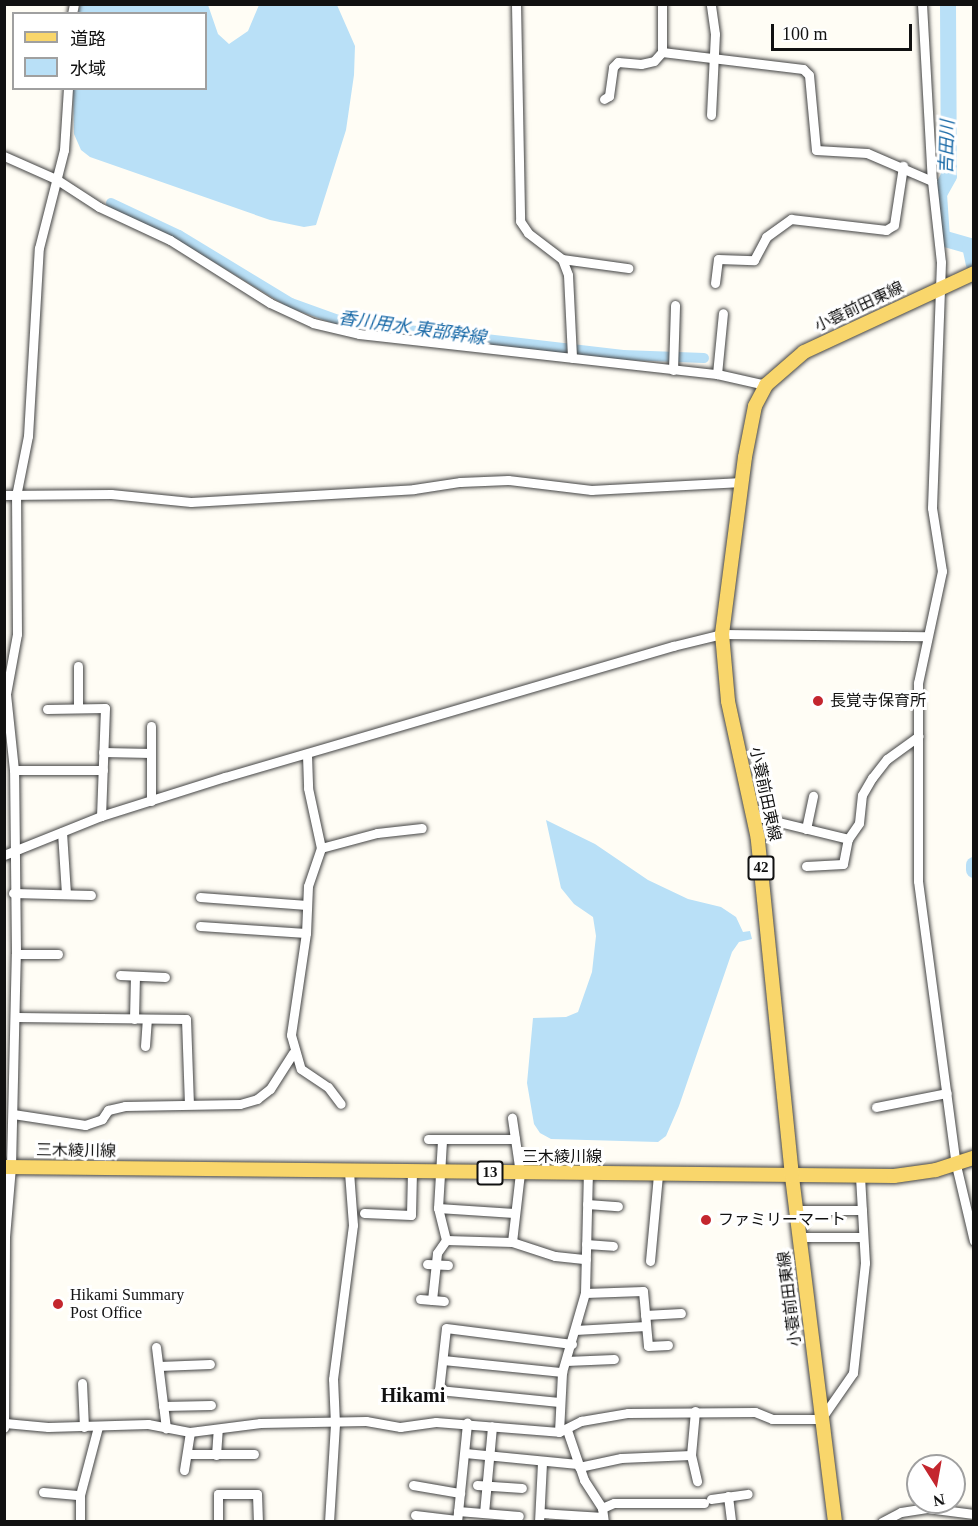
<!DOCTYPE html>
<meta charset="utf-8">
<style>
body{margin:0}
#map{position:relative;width:978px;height:1526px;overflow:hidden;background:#fffdf5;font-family:"Times New Roman","Noto Sans JP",serif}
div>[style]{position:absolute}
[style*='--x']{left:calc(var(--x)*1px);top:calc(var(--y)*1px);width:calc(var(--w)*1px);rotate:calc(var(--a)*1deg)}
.water>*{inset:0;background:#b9e0f7}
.canal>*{height:10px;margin:-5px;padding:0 5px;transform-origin:5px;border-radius:5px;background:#b9e0f7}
.river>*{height:16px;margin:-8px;padding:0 8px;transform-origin:8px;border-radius:8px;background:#b9e0f7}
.roads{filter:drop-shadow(0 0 2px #444) drop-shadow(0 0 2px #444)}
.minor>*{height:9px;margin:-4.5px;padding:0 4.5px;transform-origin:4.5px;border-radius:4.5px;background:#fff}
.tertiary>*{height:10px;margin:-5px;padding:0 5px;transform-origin:5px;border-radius:5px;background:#fff}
.primary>*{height:14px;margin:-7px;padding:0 7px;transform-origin:7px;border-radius:7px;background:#f9d66b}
.dots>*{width:16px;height:16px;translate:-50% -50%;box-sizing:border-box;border:3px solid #fff;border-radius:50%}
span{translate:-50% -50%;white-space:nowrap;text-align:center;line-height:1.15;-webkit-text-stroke:6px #fff;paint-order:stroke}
.shield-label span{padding:2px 4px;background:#fff;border:2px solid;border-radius:4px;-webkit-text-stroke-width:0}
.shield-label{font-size:15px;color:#111;font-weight:700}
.street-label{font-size:16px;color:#111}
.poi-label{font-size:16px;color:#111}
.left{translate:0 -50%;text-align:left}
.water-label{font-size:18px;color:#1768a6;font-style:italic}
.quarter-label{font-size:20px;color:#111;font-weight:700}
.frame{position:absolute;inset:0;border:6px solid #111;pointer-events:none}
.legend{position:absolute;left:12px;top:12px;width:195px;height:78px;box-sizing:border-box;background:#fff;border:2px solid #a0a0a0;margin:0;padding:8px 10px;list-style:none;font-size:18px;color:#111}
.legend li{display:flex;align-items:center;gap:12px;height:30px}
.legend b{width:30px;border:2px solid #a0a0a0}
.north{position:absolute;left:906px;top:1454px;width:60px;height:60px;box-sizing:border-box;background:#fff;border:2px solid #a0a0a0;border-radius:50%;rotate:169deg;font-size:16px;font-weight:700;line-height:24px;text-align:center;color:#111}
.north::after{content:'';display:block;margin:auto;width:21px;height:27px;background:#c4262e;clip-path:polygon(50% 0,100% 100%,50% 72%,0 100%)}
.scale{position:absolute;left:771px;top:24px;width:141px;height:27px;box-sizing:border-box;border:3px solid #111;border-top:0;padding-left:8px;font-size:18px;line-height:21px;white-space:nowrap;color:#111;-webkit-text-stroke:4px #fff;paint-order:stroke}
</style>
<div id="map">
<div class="water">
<i style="clip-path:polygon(80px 5px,208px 5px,218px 34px,229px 44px,248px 31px,259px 5px,337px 5px,355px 46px,354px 75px,346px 130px,316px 225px,304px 227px,270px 220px,90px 157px,81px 150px,74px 134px,73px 89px,206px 88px,206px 14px,78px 13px)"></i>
<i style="clip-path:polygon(546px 820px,595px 844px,648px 880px,688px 899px,721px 907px,736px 917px,743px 932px,750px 931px,752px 939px,739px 942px,732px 952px,679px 1106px,666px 1136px,658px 1142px,551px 1139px,540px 1133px,534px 1124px,527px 1083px,533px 1018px,566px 1017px,578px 1012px,592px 972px,596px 936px,593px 917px,574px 904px,561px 888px)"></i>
</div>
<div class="canal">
<i style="--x:111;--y:203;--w:75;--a:25.2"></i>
<i style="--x:179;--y:235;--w:131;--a:31.3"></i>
<i style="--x:291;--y:303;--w:59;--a:19.7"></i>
<i style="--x:347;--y:323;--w:278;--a:6.6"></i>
<i style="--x:623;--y:355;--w:81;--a:2.1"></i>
</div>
<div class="river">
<i style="--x:948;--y:4;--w:172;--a:89.7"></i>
<i style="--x:949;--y:176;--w:21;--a:119"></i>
<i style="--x:939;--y:194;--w:44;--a:86.1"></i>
<i style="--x:942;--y:238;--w:29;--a:16"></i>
<i style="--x:970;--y:246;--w:19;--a:78"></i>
<i style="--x:974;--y:865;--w:5;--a:90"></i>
</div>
<div class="roads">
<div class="minor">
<i style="--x:516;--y:4;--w:217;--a:88.9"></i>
<i style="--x:520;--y:221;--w:14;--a:56"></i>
<i style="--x:528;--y:233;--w:43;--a:37.4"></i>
<i style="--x:562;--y:259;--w:17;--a:69"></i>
<i style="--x:568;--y:275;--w:83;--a:87.2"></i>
<i style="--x:662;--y:4;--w:48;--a:90"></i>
<i style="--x:922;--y:4;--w:177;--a:86.8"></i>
<i style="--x:932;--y:181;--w:81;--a:83.7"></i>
<i style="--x:941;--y:262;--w:246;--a:92.1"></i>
<i style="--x:932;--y:508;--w:64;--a:81"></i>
<i style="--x:942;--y:571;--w:115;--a:102.1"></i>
<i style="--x:918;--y:683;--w:198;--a:90"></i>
<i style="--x:918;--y:881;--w:287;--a:82.4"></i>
<i style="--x:956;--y:1165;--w:78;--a:76.7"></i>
<i style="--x:72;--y:14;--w:10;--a:-79"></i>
<i style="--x:604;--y:99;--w:6;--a:-31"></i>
<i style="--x:609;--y:96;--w:29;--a:-82"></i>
<i style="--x:613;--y:67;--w:7;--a:-45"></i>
<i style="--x:618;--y:62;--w:23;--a:5"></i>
<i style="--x:641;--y:64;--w:13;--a:-13"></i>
<i style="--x:654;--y:61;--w:12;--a:-48"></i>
<i style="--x:662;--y:52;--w:142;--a:6.9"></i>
<i style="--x:803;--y:69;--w:8;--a:45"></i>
<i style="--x:809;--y:75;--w:75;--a:84.7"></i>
<i style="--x:816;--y:150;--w:51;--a:3.4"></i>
<i style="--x:867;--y:153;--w:71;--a:23.3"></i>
<i style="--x:711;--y:115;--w:81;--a:-87.2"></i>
<i style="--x:715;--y:34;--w:30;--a:-98"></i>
<i style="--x:4;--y:156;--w:57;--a:23.9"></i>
<i style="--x:56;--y:179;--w:51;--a:33.1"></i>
<i style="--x:99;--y:207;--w:78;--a:24.9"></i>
<i style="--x:170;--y:240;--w:118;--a:32.2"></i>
<i style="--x:270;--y:303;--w:47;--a:24.9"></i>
<i style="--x:313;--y:323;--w:47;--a:13.4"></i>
<i style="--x:359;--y:334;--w:360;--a:6.4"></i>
<i style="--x:717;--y:374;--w:50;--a:12.7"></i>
<i style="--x:562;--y:259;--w:67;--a:7.8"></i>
<i style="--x:715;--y:283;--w:24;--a:-83"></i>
<i style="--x:718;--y:259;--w:36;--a:2"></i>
<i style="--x:754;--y:260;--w:26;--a:-62"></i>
<i style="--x:766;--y:237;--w:31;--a:-36"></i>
<i style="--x:791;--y:219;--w:96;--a:6.6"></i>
<i style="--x:886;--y:230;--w:9;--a:-32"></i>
<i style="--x:894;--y:225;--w:60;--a:-81.3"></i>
<i style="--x:673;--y:370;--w:65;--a:-88.2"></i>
<i style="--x:717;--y:374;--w:61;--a:-84.4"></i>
<i style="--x:4;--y:495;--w:107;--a:-0.5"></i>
<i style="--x:111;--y:494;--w:80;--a:5.7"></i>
<i style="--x:191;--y:502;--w:223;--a:-3.3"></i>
<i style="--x:414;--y:489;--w:47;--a:-8.7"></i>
<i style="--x:460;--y:482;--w:48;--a:-2.4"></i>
<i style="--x:508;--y:480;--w:84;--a:6.9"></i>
<i style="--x:591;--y:490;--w:151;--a:-3"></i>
<i style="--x:78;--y:708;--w:42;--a:-90"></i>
<i style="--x:47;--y:709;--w:58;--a:-1"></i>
<i style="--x:105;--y:708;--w:108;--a:92.1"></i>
<i style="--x:103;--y:752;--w:48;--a:1.2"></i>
<i style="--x:307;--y:755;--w:33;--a:88"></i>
<i style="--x:308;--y:788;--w:61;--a:77.8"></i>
<i style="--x:321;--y:848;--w:40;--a:108.9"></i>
<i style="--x:308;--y:886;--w:47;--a:92.4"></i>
<i style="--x:306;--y:933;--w:103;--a:98.4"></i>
<i style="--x:291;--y:1035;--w:35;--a:74"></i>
<i style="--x:301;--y:1069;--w:32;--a:34"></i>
<i style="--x:328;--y:1087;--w:21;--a:53"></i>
<i style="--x:14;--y:770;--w:89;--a:0"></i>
<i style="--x:151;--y:801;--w:75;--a:-90"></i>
<i style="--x:754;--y:816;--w:97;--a:13.7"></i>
<i style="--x:806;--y:829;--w:34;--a:-78"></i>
<i style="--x:62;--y:832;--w:62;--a:86.3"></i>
<i style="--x:321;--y:848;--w:58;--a:-15"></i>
<i style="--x:377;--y:833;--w:45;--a:-6.3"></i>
<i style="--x:4;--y:855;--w:105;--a:-21.9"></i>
<i style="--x:101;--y:816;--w:130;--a:-17.5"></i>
<i style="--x:225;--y:777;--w:467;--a:-16.3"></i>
<i style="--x:673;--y:646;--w:50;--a:-13.8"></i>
<i style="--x:722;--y:634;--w:205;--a:0.6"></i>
<i style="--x:806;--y:866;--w:37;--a:-3"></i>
<i style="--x:843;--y:864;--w:25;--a:-79"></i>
<i style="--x:848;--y:839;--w:19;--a:-55"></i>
<i style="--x:859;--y:823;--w:28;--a:-84"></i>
<i style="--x:862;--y:795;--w:20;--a:-60"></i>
<i style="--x:872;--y:778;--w:24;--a:-52"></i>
<i style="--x:887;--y:759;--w:39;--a:-36"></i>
<i style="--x:13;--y:893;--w:78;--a:1.5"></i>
<i style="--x:200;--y:897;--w:107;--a:4.3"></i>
<i style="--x:200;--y:926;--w:106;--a:3.8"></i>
<i style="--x:16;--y:954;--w:42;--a:0"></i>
<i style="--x:120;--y:975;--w:45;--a:2.5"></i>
<i style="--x:16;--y:1017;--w:170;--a:0.7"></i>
<i style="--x:186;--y:1019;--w:85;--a:88"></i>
<i style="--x:134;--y:1019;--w:43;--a:-88.7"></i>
<i style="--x:145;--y:1046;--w:27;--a:-86"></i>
<i style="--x:876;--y:1107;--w:72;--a:-11.2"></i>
<i style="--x:13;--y:1114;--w:73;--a:8.7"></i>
<i style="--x:85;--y:1125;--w:18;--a:-19"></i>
<i style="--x:102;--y:1119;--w:11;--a:-56"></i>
<i style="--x:108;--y:1110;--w:17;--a:-13"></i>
<i style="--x:125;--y:1106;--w:115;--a:-1"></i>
<i style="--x:240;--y:1104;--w:18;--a:-16"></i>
<i style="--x:257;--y:1099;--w:16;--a:-38"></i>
<i style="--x:270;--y:1089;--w:43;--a:-57.4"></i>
<i style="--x:428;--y:1139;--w:87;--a:0"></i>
<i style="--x:11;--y:1167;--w:213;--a:-88.7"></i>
<i style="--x:16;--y:954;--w:184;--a:-90.6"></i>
<i style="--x:14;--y:770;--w:76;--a:-96"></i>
<i style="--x:6;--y:694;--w:61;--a:-79.6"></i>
<i style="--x:17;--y:634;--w:138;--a:-90.4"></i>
<i style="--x:16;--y:496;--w:61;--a:-78.7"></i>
<i style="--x:28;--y:436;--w:188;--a:-86.7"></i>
<i style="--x:39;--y:248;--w:101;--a:-75.7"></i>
<i style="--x:64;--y:150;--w:62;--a:-86.3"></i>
<i style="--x:587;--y:1204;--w:31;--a:4"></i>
<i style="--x:438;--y:1208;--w:76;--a:3.8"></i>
<i style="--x:796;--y:1210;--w:66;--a:0"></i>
<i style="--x:364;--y:1213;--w:47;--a:2.4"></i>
<i style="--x:411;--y:1215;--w:43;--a:-88.7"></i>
<i style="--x:799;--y:1237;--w:63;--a:0"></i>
<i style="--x:446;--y:1240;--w:66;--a:1.7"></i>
<i style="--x:512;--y:1242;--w:45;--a:18"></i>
<i style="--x:555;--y:1256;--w:31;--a:6"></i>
<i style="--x:512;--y:1242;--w:69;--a:-83.4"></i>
<i style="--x:520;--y:1173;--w:56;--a:-98.3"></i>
<i style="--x:586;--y:1244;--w:27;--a:4"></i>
<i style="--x:650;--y:1261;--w:87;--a:-84.7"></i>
<i style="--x:427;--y:1264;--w:21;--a:3"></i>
<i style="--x:585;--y:1293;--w:58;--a:-2"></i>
<i style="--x:643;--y:1291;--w:55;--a:84.8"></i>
<i style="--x:648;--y:1346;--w:20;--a:-3"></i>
<i style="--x:420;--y:1299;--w:24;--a:5"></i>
<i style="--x:432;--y:1300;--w:47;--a:-83.9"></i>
<i style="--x:437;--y:1253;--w:16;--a:-55"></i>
<i style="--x:446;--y:1240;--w:33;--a:-104"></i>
<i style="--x:438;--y:1208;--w:68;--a:-86.6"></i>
<i style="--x:645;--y:1315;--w:36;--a:-3"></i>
<i style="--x:575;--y:1330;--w:71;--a:-3.2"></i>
<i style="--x:156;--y:1347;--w:82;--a:83"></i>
<i style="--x:443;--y:1360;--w:120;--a:5.8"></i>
<i style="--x:566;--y:1361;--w:48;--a:-2.4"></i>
<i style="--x:159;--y:1366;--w:51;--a:-2.2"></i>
<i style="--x:82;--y:1383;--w:44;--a:87.4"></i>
<i style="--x:559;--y:1402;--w:121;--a:-174.3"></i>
<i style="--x:439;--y:1390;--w:62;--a:-83.6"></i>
<i style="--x:446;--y:1328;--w:127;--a:7.2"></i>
<i style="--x:163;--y:1406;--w:48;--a:-1.2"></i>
<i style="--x:695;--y:1411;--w:44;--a:95.2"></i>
<i style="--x:691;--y:1455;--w:27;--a:77"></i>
<i style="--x:5;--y:1423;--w:43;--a:5.3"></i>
<i style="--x:48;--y:1427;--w:100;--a:-1.7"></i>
<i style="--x:148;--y:1424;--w:43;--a:10.8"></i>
<i style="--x:190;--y:1432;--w:71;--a:-7.3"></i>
<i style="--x:260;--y:1423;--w:106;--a:-1.1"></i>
<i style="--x:366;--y:1421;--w:35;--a:10"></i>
<i style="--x:400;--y:1427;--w:36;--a:-8"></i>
<i style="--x:436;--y:1422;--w:123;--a:4.6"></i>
<i style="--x:559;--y:1432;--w:25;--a:-27"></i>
<i style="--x:581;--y:1421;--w:48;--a:-9.7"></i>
<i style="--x:628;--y:1413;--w:127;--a:-0.5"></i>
<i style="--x:755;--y:1412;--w:18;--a:22"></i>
<i style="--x:772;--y:1419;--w:49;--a:0"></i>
<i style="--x:821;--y:1419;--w:56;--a:-55.2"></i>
<i style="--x:853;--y:1373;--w:111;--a:-83.8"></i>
<i style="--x:865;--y:1263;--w:87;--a:-93.3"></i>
<i style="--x:567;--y:1430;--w:53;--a:71.2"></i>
<i style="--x:584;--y:1480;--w:33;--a:57"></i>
<i style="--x:602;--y:1508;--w:14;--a:82"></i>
<i style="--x:559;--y:1432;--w:60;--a:-87.1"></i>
<i style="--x:562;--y:1372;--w:82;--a:-73.8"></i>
<i style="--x:585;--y:1293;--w:120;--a:-88.6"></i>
<i style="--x:465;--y:1453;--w:113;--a:5.6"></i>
<i style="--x:187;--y:1454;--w:67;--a:0"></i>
<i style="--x:216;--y:1455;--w:26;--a:-86"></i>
<i style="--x:579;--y:1467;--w:43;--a:-12.1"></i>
<i style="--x:621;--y:1458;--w:70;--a:-2.5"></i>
<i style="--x:184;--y:1470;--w:38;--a:-81"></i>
<i style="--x:413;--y:1485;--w:48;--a:9.7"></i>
<i style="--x:477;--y:1485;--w:45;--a:3.8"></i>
<i style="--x:43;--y:1492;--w:37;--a:5"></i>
<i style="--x:728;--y:1496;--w:26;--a:83"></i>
<i style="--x:711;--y:1499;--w:37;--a:-8"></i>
<i style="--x:602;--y:1508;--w:13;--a:-23"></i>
<i style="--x:614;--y:1503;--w:90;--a:0"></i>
<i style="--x:458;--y:1511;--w:61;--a:4.7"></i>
<i style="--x:484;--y:1513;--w:87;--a:-84.7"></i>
<i style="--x:540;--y:1513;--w:63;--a:3.6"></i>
<i style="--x:415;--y:1515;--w:42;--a:6.8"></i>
<i style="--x:80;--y:1522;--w:27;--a:-90"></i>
<i style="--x:80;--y:1495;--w:70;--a:-75.2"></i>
<i style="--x:218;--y:1522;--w:28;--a:-90"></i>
<i style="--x:218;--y:1494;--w:39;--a:0"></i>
<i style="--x:257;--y:1494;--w:28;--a:88"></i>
<i style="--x:329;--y:1522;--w:98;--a:-86.5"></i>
<i style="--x:335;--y:1424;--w:45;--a:-92.5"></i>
<i style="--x:333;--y:1379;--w:155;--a:-82.6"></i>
<i style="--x:353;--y:1225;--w:53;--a:-94.3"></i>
<i style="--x:457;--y:1522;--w:100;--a:-84.2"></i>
<i style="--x:539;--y:1522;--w:59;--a:-87.1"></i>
<i style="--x:882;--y:1522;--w:21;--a:-28"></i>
<i style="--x:901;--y:1512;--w:26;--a:-9"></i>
<i style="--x:927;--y:1508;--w:47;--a:7.3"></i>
</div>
<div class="tertiary">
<i style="--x:4;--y:1428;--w:191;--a:-89.7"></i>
<i style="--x:5;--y:1237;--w:70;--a:-85.1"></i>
</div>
<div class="primary">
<i style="--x:4;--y:1167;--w:890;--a:0.58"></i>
<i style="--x:894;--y:1176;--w:42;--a:-8.1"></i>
<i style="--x:936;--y:1170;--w:40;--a:-18"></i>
<i style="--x:835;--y:1522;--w:349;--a:-97.1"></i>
<i style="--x:792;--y:1176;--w:339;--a:-95.8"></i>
<i style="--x:758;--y:839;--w:141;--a:-102.3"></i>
<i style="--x:728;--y:701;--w:67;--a:-95.1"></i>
<i style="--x:722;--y:634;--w:178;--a:-82.6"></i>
<i style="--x:745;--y:457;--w:52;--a:-78.9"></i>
<i style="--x:755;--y:406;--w:24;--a:-62"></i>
<i style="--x:766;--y:385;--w:50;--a:-41"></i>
<i style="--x:804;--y:352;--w:187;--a:-24.9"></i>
</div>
</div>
<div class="dots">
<i style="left:818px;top:701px;background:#c4262e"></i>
<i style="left:706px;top:1220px;background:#c4262e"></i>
<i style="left:58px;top:1304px;background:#c4262e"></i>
</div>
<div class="shield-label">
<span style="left:761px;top:868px">42</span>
<span style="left:490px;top:1173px">13</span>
</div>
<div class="street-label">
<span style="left:859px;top:307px;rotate:-25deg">小蓑前田東線</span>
<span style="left:765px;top:794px;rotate:78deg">小蓑前田東線</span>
<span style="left:76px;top:1151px;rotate:1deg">三木綾川線</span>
<span style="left:562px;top:1157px">三木綾川線</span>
<span style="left:790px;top:1299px;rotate:-97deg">小蓑前田東線</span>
</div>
<div class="poi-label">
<span class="left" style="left:830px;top:701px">長覚寺保育所</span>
<span class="left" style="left:718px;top:1220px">ファミリーマート</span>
<span class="left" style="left:70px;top:1304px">Hikami Summary<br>Post Office</span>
</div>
<div class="water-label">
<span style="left:947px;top:147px;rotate:-88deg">吉田川</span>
<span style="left:412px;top:328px;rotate:8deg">香川用水 東部幹線</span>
</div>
<div class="quarter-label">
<span style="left:413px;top:1395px">Hikami</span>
</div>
<div class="frame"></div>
<ul class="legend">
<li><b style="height:8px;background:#f9d66b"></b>道路</li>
<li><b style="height:16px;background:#b9e0f7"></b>水域</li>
</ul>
<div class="north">N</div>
<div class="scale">100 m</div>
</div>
